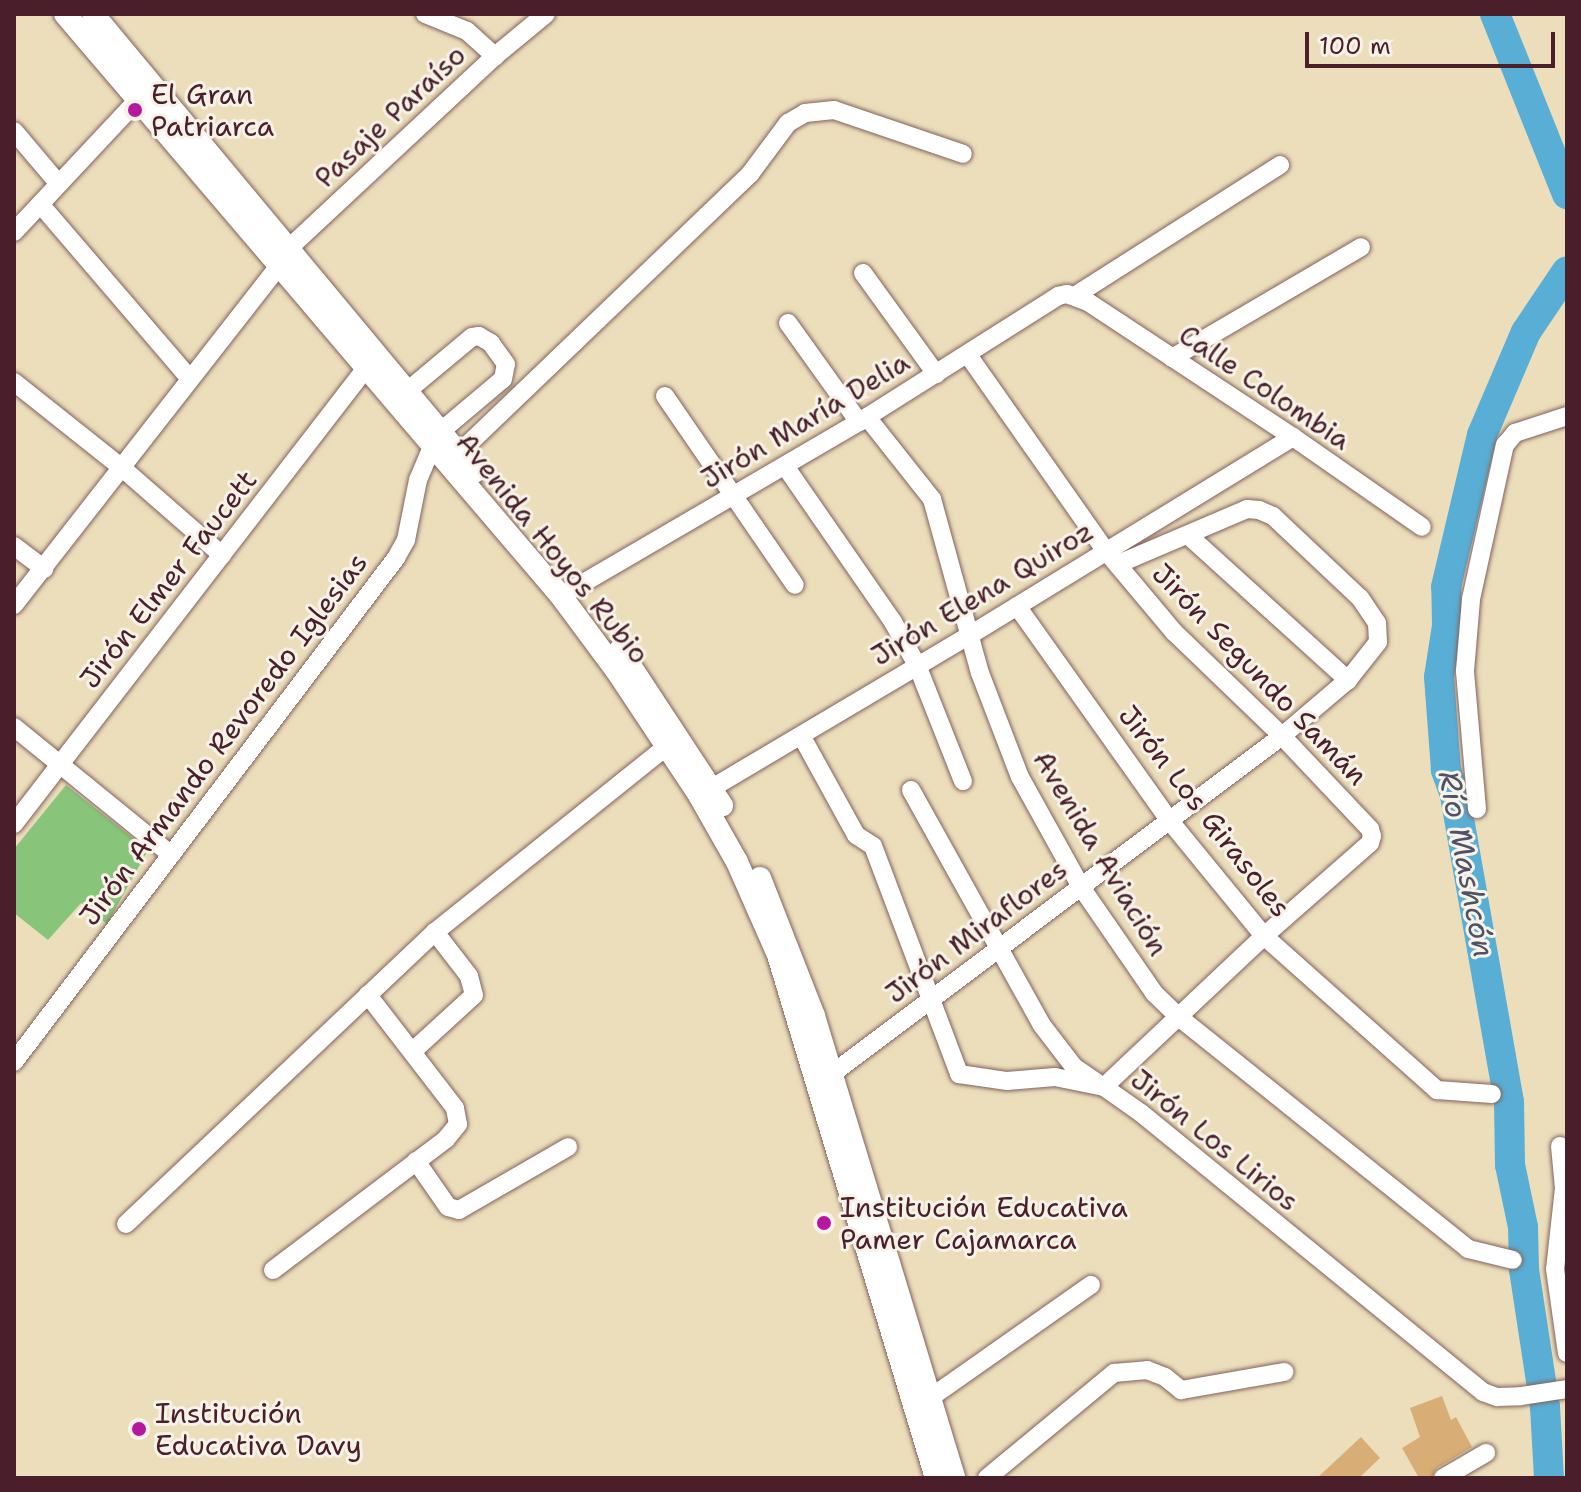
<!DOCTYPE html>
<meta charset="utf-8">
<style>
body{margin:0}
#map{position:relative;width:1581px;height:1492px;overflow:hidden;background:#ecdebb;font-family:"Shantell Sans",sans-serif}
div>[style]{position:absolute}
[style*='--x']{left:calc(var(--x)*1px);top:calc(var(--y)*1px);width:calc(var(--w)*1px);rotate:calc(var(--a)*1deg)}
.green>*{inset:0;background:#88c57b}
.river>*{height:30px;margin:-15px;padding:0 15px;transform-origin:15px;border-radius:15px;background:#59aed6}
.building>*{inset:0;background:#d8ae76}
.roads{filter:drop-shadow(0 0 2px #83625d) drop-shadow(0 0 2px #83625d)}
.minor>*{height:18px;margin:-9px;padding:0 9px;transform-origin:9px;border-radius:9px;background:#fff}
.major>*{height:22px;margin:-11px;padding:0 11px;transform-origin:11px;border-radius:11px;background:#fff}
.dots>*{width:22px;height:22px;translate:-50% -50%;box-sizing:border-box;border:4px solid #f7f3e8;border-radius:50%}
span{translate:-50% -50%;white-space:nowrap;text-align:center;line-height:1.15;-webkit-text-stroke:6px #f7f3e8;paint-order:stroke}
.poi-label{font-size:28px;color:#4a1f2b}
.left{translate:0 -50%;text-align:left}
.street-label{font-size:28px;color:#4a1f2b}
.water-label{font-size:30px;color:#4f5167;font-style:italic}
.frame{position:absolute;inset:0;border:16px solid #4a1f2b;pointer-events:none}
.scale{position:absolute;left:1305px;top:32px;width:250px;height:36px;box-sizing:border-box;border:4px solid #4a1f2b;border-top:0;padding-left:10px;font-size:24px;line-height:28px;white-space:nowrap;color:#4a1f2b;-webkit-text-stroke:6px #f7f3e8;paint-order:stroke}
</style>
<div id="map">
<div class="green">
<i style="clip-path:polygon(66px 785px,148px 850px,107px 924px,81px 903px,48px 940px,14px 913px,14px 849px)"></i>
</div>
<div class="river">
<i style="--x:1495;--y:14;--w:194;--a:68.2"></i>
<i style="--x:1549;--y:1478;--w:71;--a:-93.2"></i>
<i style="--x:1545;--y:1407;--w:139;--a:-98.7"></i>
<i style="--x:1524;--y:1270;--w:43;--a:-91.3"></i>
<i style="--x:1523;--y:1227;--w:63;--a:-101.8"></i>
<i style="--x:1510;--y:1165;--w:63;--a:-90.9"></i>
<i style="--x:1509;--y:1102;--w:312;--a:-100"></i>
<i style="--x:1455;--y:795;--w:27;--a:-110"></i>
<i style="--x:1446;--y:770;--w:93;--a:-94.3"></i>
<i style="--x:1439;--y:677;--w:52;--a:-81.1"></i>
<i style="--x:1447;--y:626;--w:39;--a:-91"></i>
<i style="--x:1446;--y:587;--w:156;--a:-76.7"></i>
<i style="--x:1482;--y:435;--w:112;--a:-66.9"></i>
<i style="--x:1526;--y:332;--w:73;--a:-56.1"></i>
</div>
<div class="building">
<i style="clip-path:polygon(1442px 1396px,1451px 1420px,1456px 1417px,1472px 1447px,1437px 1468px,1431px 1478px,1419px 1478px,1402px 1448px,1420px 1437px,1410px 1408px)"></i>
<i style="clip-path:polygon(1361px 1437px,1380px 1458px,1359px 1478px,1317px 1478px)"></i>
</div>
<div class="roads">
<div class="minor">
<i style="--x:425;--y:14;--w:45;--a:22"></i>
<i style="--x:467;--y:31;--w:38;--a:42"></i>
<i style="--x:14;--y:131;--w:68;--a:49.8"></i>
<i style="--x:41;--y:205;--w:229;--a:49.4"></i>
<i style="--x:14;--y:232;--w:193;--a:-46.9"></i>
<i style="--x:863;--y:273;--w:125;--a:54.1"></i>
<i style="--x:1076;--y:295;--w:242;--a:-32.5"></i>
<i style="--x:788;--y:323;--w:122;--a:54.4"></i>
<i style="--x:968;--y:355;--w:240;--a:54.9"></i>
<i style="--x:1106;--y:551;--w:106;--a:50"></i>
<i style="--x:1174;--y:632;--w:150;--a:43.9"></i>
<i style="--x:1282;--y:736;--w:128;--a:46.6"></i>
<i style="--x:1370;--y:829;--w:7;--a:74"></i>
<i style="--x:1372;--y:836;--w:7;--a:106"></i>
<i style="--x:1370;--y:843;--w:141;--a:138.7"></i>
<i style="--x:1264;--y:936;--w:220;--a:136.7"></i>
<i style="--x:1172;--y:358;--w:219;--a:-30.4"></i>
<i style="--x:14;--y:382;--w:137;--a:38.5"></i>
<i style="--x:121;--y:467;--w:134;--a:41.1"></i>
<i style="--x:665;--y:396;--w:229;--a:55.5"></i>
<i style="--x:867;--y:417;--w:105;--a:51.6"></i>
<i style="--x:932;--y:499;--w:180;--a:74.6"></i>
<i style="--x:980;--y:673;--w:111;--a:69"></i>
<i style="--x:1020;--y:777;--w:126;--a:61"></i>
<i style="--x:1081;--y:887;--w:129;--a:55.4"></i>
<i style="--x:1154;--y:993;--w:36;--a:44"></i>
<i style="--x:1180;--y:1018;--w:369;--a:38.7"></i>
<i style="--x:1468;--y:1249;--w:46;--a:13.7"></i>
<i style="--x:458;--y:454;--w:405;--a:-43.8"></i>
<i style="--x:750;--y:174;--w:64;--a:-53.3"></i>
<i style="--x:788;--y:123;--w:20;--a:-30"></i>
<i style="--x:805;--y:113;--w:29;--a:-6"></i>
<i style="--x:834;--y:110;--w:136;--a:18.8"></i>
<i style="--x:785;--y:466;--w:190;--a:55.3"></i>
<i style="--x:893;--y:622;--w:49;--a:60.8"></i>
<i style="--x:917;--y:665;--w:125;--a:68.4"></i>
<i style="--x:1189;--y:536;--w:215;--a:42.2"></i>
<i style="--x:14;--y:546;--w:38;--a:37"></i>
<i style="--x:561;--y:596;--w:345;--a:-30.3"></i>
<i style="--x:859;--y:422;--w:236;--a:-32.3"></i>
<i style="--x:1058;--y:296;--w:9;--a:-13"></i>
<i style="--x:1067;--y:294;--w:22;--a:21"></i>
<i style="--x:1088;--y:302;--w:245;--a:33.4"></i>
<i style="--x:1293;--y:437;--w:157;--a:34.9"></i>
<i style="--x:14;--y:605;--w:430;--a:-52"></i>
<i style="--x:279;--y:266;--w:19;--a:-62"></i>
<i style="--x:288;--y:249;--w:283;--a:-43"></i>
<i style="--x:495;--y:56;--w:66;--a:-39.5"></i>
<i style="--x:1017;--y:606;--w:262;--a:54.6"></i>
<i style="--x:1169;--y:820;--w:150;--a:50.7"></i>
<i style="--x:1264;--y:936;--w:232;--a:41.7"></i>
<i style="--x:1437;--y:1090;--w:55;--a:4.2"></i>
<i style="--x:14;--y:727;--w:200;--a:39.1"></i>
<i style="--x:802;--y:737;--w:112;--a:61.1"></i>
<i style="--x:856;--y:835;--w:20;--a:33"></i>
<i style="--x:873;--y:846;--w:244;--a:69.3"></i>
<i style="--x:959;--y:1074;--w:49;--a:8.3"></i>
<i style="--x:1007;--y:1081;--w:48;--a:-4.8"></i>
<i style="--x:1055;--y:1077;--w:50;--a:11.5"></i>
<i style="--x:1104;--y:1087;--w:45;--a:35.1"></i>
<i style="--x:1141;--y:1113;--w:441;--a:39.2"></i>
<i style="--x:1483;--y:1392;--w:15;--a:20"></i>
<i style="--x:1497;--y:1397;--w:24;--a:-2"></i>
<i style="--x:1521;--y:1396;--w:47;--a:-8.7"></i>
<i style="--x:911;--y:790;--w:268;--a:60.9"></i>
<i style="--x:1041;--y:1024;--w:54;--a:52.5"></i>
<i style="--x:1074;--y:1067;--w:27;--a:34"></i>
<i style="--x:702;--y:794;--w:312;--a:-30.7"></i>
<i style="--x:970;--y:635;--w:379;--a:-31.5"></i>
<i style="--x:1477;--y:809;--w:139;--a:-95"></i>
<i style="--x:1465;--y:671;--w:72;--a:-85.2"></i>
<i style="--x:1471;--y:599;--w:158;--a:-77.6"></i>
<i style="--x:1505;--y:445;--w:16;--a:-50"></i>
<i style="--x:1515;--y:433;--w:55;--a:-18.1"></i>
<i style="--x:14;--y:824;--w:576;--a:-52.33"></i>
<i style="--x:414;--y:1050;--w:81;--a:-42.5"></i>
<i style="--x:474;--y:995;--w:20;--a:-105"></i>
<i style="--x:469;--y:976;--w:56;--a:-127.7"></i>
<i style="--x:14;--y:1062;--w:632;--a:-52.84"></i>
<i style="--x:396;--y:558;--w:21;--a:-61"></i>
<i style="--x:406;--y:540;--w:61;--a:-78.7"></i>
<i style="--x:418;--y:480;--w:36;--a:-67"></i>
<i style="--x:432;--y:447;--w:17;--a:-62"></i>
<i style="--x:440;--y:432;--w:82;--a:-40.1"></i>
<i style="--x:503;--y:379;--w:15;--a:-79"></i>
<i style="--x:506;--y:364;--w:26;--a:-126"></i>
<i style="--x:491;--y:343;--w:14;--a:-150"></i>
<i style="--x:479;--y:336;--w:7;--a:172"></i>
<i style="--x:472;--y:337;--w:86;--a:140.2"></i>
<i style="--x:821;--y:1082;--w:576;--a:-36.89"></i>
<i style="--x:1282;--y:736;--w:87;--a:-40.3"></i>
<i style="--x:1348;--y:680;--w:48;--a:-51.7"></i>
<i style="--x:1378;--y:642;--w:19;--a:-93"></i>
<i style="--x:1377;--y:623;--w:30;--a:-124"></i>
<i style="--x:1360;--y:598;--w:120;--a:-136.7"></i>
<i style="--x:1273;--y:516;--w:15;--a:-157"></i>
<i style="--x:1259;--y:510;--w:12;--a:-175"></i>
<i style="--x:1247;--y:509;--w:140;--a:156.9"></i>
<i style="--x:1560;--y:1146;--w:42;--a:84.6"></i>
<i style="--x:1564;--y:1188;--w:81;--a:96.3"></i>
<i style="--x:1555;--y:1269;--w:85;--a:81.9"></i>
<i style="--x:416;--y:1161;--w:56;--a:55.2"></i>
<i style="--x:448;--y:1207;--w:11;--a:15"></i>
<i style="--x:459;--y:1210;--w:126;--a:-30"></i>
<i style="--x:126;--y:1224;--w:425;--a:-43.4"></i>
<i style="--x:435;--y:932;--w:296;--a:-38.7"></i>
<i style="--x:273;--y:1270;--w:217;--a:-37.1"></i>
<i style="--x:446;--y:1139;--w:19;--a:-51"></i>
<i style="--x:458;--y:1124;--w:16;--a:-101"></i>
<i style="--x:455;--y:1108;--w:143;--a:-127.6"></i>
<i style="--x:920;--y:1405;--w:209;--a:-35.1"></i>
<i style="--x:987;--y:1478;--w:165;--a:-39.6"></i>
<i style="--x:1114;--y:1373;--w:33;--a:-5"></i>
<i style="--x:1147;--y:1370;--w:19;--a:21"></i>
<i style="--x:1165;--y:1377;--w:21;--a:39"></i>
<i style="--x:1181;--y:1390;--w:105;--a:-9.9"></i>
<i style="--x:1443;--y:1478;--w:50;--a:-30.2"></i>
</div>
<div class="major">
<i style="--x:65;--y:14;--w:765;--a:49.56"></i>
<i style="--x:561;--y:596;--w:92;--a:53.4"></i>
<i style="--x:616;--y:670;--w:150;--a:56.4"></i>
<i style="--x:699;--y:795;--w:77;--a:60.4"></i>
<i style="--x:737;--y:862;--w:102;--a:66.2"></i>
<i style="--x:778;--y:955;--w:546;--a:73.19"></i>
<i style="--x:93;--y:14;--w:596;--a:50.24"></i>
<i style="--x:620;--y:650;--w:186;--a:56.7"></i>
<i style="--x:760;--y:878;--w:148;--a:68.6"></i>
<i style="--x:814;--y:1016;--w:483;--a:73.1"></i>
</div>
</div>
<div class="dots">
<i style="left:135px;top:110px;background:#b5179e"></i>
<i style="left:824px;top:1223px;background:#b5179e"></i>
<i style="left:139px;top:1429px;background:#b5179e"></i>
</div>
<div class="poi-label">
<span class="left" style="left:151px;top:110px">El Gran<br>Patriarca</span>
<span class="left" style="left:840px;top:1223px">Institución Educativa<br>Pamer Cajamarca</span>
<span class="left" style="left:155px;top:1429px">Institución<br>Educativa Davy</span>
</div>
<div class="street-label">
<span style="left:390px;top:116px;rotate:-43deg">Pasaje Paraíso</span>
<span style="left:1265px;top:387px;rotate:34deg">Calle Colombia</span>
<span style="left:805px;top:420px;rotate:-31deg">Jirón María Delia</span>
<span style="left:553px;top:548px;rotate:51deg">Avenida Hoyos Rubio</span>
<span style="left:168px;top:579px;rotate:-52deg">Jirón Elmer Faucett</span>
<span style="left:982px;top:593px;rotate:-31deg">Jirón Elena Quiroz</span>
<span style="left:1260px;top:674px;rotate:46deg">Jirón Segundo Samán</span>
<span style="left:223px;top:739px;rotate:-53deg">Jirón Armando Revoredo Iglesias</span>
<span style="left:1205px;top:811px;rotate:52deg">Jirón Los Girasoles</span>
<span style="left:1101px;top:853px;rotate:59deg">Avenida Aviación</span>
<span style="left:976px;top:931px;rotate:-37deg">Jirón Miraflores</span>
<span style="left:1215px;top:1140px;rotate:39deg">Jirón Los Lirios</span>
</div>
<div class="water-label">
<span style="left:1466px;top:864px;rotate:79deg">Río Mashcón</span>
</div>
<div class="frame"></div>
<div class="scale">100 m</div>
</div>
